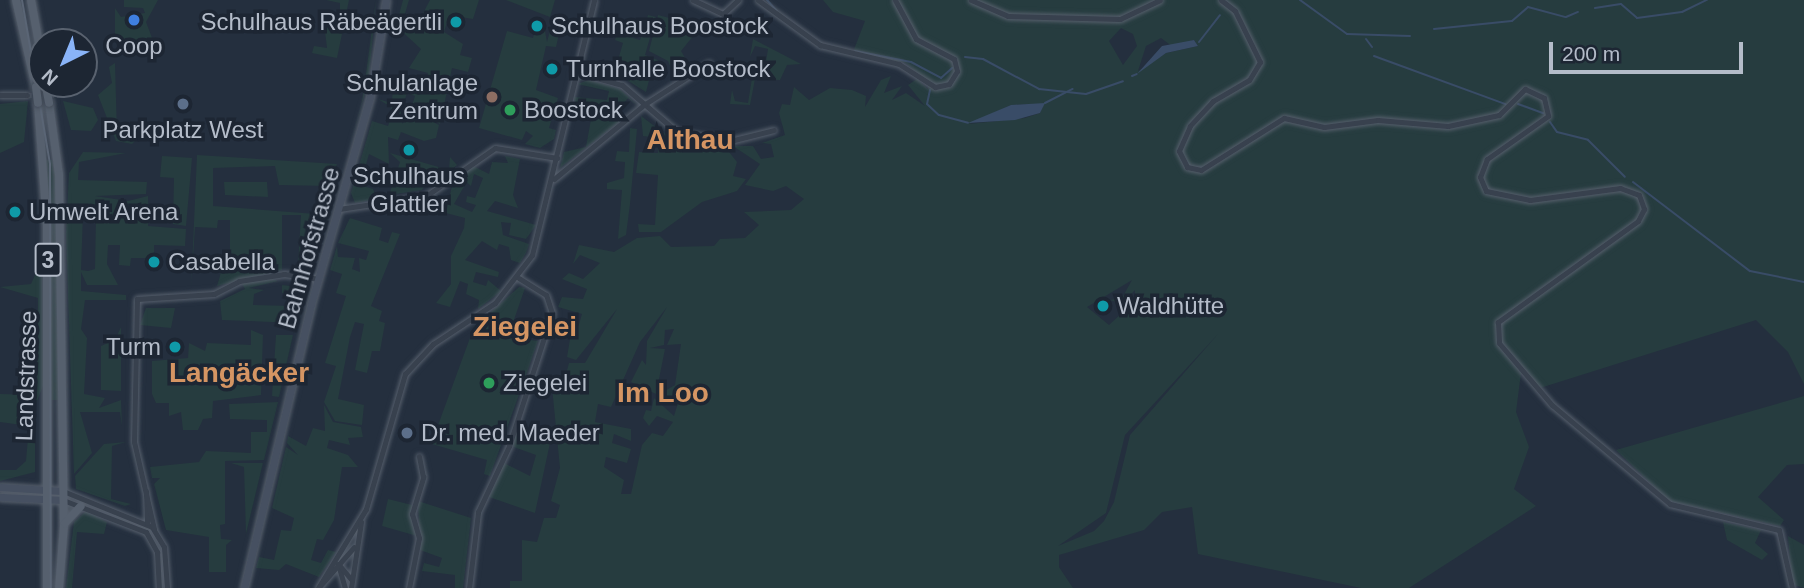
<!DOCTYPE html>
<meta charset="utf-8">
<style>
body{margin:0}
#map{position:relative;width:1804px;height:588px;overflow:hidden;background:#242f3e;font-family:Helvetica,sans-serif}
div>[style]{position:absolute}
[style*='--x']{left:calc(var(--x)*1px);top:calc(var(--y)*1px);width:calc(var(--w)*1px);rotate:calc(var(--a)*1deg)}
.green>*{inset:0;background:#263c3f}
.water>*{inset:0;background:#394c67}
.stream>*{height:2px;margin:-1px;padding:0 1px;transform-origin:1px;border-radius:1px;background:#394c67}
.street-tunnel>*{height:5px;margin-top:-2.5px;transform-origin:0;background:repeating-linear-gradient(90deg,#3a4453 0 5px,transparent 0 7.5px)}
.roads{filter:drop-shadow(0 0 2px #565f6c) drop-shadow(0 0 2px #565f6c)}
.street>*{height:5px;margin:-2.5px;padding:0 2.5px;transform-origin:2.5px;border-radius:2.5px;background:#38414e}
.secondary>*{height:7px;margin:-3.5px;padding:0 3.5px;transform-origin:3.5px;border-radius:3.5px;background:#465061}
.primary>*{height:8px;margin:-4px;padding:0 4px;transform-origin:4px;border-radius:4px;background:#56606e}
.tram>*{height:2px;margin:-1px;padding:0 1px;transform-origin:1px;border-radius:1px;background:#5a6575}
.bridges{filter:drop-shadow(0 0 2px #414a57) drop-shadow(0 0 2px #414a57)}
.primary-bridge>*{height:8px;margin:-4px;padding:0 4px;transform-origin:4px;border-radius:4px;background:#56606e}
.dots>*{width:19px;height:19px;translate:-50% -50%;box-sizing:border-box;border:4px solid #1d2633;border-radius:50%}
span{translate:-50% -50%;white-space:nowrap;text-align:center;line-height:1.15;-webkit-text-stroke:7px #1d2633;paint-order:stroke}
.shield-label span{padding:2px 5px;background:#1d2633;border:2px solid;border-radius:5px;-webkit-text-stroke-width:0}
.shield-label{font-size:23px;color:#b4bcc9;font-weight:700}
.poi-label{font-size:24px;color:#b4bcc9}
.right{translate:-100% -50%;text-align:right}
.left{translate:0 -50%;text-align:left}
.street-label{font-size:24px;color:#b4bcc9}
.quarter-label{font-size:28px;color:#d59563;font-weight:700}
.north{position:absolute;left:28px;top:28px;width:70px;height:70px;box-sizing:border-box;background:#1d2633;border:2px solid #59626f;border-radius:50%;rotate:223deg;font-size:19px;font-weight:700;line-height:28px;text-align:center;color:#b4bcc9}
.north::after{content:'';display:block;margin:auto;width:24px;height:32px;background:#8ab4f8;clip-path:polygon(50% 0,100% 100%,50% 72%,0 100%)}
.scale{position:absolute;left:1549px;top:42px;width:194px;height:32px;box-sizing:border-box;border:4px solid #b4bcc9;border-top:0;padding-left:9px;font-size:21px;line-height:24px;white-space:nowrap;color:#b4bcc9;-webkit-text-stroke:5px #1d2633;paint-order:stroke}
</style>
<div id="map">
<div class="green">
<i style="clip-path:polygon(124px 0,158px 0,146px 22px,154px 43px,115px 42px,115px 8px,121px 17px,145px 13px,143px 8px,124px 7px)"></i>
<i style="clip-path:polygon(326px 0,349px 0,337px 58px,312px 53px,314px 46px,327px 48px,323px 14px,340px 15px,340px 3px)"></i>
<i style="clip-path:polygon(376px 0,369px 79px,346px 160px,362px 102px)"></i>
<i style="clip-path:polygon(403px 0,409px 0,404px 17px,419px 21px,430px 0,479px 0,473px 19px,449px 15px,444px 32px,463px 44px,460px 55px,472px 58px,468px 72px,452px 68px,440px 124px,411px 109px,415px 96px,407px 93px,403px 105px,392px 101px,394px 76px,424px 82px,428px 73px,409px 68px,421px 49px,396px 26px)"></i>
<i style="clip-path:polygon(506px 0,555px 0,550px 17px)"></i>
<i style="clip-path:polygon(evenodd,823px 0,1804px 0,1804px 384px,1788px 352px,1756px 320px,1540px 388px,1500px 342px,1521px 373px,1516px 412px,1529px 447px,1514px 489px,1536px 506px,1409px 588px,1361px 588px,1198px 554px,1192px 507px,1162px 512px,1144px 530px,1059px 555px,1059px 567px,1073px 588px,510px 588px,510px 581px,522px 581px,522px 540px,537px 542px,544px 518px,556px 518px,560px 505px,551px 501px,560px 468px,552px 387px,563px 385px,569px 363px,585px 363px,617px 309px,576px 360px,567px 357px,570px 339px,550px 332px,551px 327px,576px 334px,582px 314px,558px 307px,562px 297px,583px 299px,587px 289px,562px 279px,569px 273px,583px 279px,600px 263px,580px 255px,573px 264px,579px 245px,614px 252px,637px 238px,660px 236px,671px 247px,714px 246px,720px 239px,745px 238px,759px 225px,744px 212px,791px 210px,804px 199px,786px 186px,773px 191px,745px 185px,760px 164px,733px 146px,753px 146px,761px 159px,774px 157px,771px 144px,762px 143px,785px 135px,779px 113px,782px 104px,790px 105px,794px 87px,809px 100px,830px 88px,852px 90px,866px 96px,865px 107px,881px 80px,891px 76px,884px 93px,902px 86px,892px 100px,906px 93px,925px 106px,908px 85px,917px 79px,928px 89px,929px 83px,906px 63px,853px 52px,865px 21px,833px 12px,823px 0,1121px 28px,1133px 34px,1137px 46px,1123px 65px,1109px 41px,1121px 28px,823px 0,1161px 38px,1173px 47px,1194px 40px,1198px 46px,1166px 53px,1138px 71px,1146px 46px,1161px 38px,823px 0,1044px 104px,1040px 113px,1025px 118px,969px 124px,1011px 105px,1044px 104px,823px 0,1132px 280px,1122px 298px,1110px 300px,1122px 304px,1135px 290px,1135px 301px,1109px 325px,1087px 307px,1132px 280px,823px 0,667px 307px,647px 341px,646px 365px,642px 360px,631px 382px,656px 394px,665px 349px,650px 348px,664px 345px,665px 330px,674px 329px,667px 345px,681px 344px,675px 385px,658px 395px,678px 403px,674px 416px,654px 398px,651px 411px,646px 410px,643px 418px,649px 426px,657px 416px,673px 422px,663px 436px,652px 433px,642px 445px,631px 494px,621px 494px,624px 480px,604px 467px,606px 457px,627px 463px,631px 449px,612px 443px,614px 434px,631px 441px,631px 429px,595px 422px,598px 404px,611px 407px,640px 342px,667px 307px,823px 0,1218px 334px,1130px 435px,1114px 502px,1104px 521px,1094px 531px,1058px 546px,1106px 513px,1125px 435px,1218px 334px)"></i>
<i style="clip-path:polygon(648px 15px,656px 17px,645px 55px,665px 63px,653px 65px,646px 92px,625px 79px,629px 69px,618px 60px,623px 43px,615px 40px,620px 22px,629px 22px,626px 36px,640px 40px)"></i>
<i style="clip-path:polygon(658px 15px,711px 29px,694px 35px,681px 51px,691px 68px,675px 78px,668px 61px,649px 51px)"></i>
<i style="clip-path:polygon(535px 29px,545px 31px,547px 42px,550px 31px,559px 34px,556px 47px,546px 46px,536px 90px,558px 98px,549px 128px,556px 130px,554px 139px,540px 148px,525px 144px,533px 136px,526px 131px,522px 140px,479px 128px,507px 31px,533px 38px)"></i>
<i style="clip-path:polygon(753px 39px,801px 64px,787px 65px,780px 80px,755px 79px,750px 105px,730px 104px,732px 90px,735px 101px,748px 103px,752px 78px,737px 75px,744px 64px,753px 60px,751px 72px,764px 74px,768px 49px,755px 46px,750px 57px)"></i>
<i style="clip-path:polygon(115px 63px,117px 135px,144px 132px,132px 144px,116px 141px,98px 95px,112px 83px,109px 67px)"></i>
<i style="clip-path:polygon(589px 80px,620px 89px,637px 105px,628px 98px,619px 110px,624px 118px,560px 168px,564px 152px,586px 147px,593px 108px,575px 104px,574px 97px,607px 100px,609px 91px,577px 84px)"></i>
<i style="clip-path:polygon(378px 99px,405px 107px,402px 124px,413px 111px,439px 125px,436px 138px,424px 141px,401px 132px,398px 140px,388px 137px,389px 164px,369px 154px,360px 185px,373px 189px,377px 199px,355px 203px,351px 193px,372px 121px,388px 126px,390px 120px,391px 107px)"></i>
<i style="clip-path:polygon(28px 101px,24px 142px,0 153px,0 104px)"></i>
<i style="clip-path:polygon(63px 101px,93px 108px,98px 120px,91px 131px,71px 130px)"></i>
<i style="clip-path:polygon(641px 116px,675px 141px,725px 147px,737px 162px,733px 176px,746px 179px,737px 191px,702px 202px,661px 232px,639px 232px,638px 224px,655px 225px,658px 175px,636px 173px,639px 152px,658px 153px,659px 138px,643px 136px)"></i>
<i style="clip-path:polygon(630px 128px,637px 129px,630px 204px,626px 235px,618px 239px,622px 190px,607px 189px,607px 183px,624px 178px,625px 162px,615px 161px,617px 151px,629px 152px)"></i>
<i style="clip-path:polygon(evenodd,83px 152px,126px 153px,79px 162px,78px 180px,147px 182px,146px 194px,95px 196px,128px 201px,148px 196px,148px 226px,186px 229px,185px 246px,154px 245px,154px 258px,131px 258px,130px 266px,119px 265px,120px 245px,108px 245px,107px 264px,118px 285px,87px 285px,81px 272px,81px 291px,126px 295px,126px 300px,85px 300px,81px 329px,87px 338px,84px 394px,105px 398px,99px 408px,121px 400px,122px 426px,120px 412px,80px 412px,92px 453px,74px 474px,66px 232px,69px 173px,83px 152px,83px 214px,96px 216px,95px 269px,88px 271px,81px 270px,83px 214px)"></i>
<i style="clip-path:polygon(390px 153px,449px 170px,450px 157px,457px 165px,435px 184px,431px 173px,422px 190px,389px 195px,400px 162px)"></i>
<i style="clip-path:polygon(197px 155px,337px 164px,328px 186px,279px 185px,275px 166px,213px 168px,213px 206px,329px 215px,325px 230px,319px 228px,312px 266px,298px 265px,301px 215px,282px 215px,282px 270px,217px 286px,222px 269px,230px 268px,230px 220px,218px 220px,217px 228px,195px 227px,191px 290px)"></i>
<i style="clip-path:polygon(162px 156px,192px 158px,186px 226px,173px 224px,174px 178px,160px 177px)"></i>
<i style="clip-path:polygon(505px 156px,520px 159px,513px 195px,518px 208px,495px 201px,487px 211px,536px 225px,526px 239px,509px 235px,511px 223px,501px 222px,503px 235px,529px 244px,526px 253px,520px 263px,511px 260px,509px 247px,499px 244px,497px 250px,482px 241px,465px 260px,499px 272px,498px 277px,476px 272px,473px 282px,486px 286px,488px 280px,501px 291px,478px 309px,479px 300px,466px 294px,468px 284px,460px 281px,450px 307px,436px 303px,451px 284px,451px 256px,464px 228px,465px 218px,446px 213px,452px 186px,460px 179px,466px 183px,454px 204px,472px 212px,476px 205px,466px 202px,467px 196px,475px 198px,483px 178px,474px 174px,471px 186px,461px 177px,473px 166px,489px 174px,492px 162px,508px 163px)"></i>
<i style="clip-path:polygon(46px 160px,56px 160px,60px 400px,48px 400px)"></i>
<i style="clip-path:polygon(224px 182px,267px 182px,268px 197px,225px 195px)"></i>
<i style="clip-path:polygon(350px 218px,382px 228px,379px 240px,388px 243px,392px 232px,400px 234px,371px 306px,382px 311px,379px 321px,385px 323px,380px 351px,372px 351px,367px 373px,355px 370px,364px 324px,355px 322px,350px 337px,338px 399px,364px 405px,362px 425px,335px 421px,324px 402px,336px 366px,325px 363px,346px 296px,336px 293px,342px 274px,330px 270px,337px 246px,338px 257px,355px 258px,352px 269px,360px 272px,359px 258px,366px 260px,369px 251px,338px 243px)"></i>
<i style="clip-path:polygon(36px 273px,42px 277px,43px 386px,35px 406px,35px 472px,0 481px,0 470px,16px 470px,26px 461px,29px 426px,0 422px,0 394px,37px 395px,38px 298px,0 287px,31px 284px)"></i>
<i style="clip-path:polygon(269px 278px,278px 281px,249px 288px,264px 290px,254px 294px,253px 305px,292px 306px,294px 294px,282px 293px,282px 285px,300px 287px,297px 323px,222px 320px,220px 301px,245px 289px,242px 283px)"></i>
<i style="clip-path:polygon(519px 287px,525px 288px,508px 337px,538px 341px,490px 476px,484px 474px,487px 460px,425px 442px,437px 428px,474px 327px)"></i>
<i style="clip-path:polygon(146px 308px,175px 308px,171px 328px,140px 325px)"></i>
<i style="clip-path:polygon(121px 327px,121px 391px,101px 390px,101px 346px,115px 340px)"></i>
<i style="clip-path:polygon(251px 330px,263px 335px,261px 395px,213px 401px,212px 418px,203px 419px,198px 430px,183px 430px,181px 412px,169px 416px,169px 403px,156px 403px,152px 394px,152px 361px,188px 358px,189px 343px,205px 351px,207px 343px,251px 345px)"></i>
<i style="clip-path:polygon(276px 335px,293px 335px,279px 397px,272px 396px)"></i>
<i style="clip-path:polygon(1804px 396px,1804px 464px,1787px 465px,1758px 497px,1784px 520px,1780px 526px,1669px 501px,1616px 450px)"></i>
<i style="clip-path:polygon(278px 402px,264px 460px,225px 461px,225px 524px,220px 525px,221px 539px,232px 540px,226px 545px,226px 572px,209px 572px,209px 537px,166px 530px,154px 484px,160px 478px,152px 478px,150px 467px,199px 462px,206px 451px,251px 453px,251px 432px,267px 432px,267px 420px,230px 419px,229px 404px)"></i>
<i style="clip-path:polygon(324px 405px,333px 422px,361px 427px,363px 437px,348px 438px,350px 445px,329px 440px,327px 448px,348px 455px,358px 467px,342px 467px,334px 520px,323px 540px,317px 539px,311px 560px,321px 563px,328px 550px,336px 552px,319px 577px,286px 564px,279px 570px,256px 568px,259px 557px,274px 560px,281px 530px,291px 531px,294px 518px,272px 508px,286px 447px,298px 455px,287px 443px,288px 436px,306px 446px,313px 428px,325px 431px)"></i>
<i style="clip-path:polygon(516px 433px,550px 443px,535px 513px,489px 497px,504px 463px,530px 476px,536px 455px,511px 446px)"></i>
<i style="clip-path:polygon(126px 442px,112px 446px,111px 499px,131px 504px,125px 506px,76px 489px,75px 476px,104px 444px)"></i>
<i style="clip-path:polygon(231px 463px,263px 463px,246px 534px,244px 467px)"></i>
<i style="clip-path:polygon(388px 499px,412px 505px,417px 536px,382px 526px)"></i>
<i style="clip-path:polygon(418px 501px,471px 518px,463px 588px,455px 588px,455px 575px,422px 571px,424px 563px,439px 567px,442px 558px,420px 550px)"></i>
<i style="clip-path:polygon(86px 511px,107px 522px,104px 534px,77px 532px,72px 588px,66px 588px,74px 522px)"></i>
<i style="clip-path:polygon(1723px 522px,1761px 530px,1755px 543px,1768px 554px,1762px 560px,1727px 540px)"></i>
<i style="clip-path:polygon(1788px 536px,1804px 545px,1804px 588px,1792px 584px)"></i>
</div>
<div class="water">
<i style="clip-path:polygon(1194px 40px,1198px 46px,1166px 53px,1137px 74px,1162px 46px)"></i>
<i style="clip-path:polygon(1045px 103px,1040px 113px,1015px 120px,968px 123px,1011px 105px)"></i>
</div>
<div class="stream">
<i style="--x:767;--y:0;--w:15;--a:48"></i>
<i style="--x:1300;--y:0;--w:58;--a:35.9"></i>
<i style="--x:1347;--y:34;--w:63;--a:1.8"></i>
<i style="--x:1595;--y:8;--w:26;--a:-9"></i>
<i style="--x:1621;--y:4;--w:21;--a:41"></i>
<i style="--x:1637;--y:18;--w:45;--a:-7.6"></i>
<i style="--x:1682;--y:12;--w:28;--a:-26"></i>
<i style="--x:1434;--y:29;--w:78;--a:-5.9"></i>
<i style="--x:1512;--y:21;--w:21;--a:-41"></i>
<i style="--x:1528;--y:7;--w:39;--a:15"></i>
<i style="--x:1566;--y:17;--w:13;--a:-23"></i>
<i style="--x:1366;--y:39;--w:10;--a:53"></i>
<i style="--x:1199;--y:42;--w:34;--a:-52"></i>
<i style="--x:855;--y:51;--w:57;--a:11.1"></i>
<i style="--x:911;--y:62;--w:34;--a:28"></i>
<i style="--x:941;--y:78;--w:15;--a:-42"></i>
<i style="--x:1374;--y:56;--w:140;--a:20.1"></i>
<i style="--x:965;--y:57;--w:18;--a:6"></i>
<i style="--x:983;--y:59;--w:64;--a:28.2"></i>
<i style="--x:1039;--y:89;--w:47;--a:6.1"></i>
<i style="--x:1086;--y:94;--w:39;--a:-19"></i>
<i style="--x:1132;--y:76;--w:5;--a:-22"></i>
<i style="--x:930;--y:90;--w:14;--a:102"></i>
<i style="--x:927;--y:104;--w:16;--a:43"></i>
<i style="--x:939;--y:115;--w:30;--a:15"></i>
<i style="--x:1045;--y:103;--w:31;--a:-27"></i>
<i style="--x:1518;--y:104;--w:27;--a:20"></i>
<i style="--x:1550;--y:122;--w:12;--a:55"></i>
<i style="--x:1557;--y:132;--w:32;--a:14"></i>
<i style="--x:1588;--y:140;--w:52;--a:45"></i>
<i style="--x:1633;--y:182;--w:147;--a:37.3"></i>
<i style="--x:1750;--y:271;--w:55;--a:11.5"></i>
</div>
<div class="street-tunnel">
<i style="--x:27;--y:95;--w:36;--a:0"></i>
</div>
<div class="roads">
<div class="street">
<i style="--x:693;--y:0;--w:33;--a:25"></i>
<i style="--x:723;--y:14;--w:21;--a:-43"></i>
<i style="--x:758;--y:0;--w:77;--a:36"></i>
<i style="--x:820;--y:45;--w:81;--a:13.5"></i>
<i style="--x:899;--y:64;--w:43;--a:32.6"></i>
<i style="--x:935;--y:87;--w:14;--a:-12"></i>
<i style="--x:949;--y:84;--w:15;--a:-58"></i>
<i style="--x:957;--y:71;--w:12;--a:-104"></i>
<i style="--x:954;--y:59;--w:43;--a:-152.2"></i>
<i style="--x:916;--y:39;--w:44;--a:-118.3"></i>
<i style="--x:971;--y:0;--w:40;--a:23.4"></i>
<i style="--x:1008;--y:16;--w:112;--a:1.5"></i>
<i style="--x:1120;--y:19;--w:44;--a:-25.4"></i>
<i style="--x:1221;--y:0;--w:18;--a:38"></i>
<i style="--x:1235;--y:11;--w:57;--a:63.9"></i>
<i style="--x:1260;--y:62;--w:21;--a:121"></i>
<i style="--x:1249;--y:80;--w:42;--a:149.7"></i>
<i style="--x:1213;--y:101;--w:34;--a:133"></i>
<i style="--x:1190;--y:126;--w:27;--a:114"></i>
<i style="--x:1179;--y:151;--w:18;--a:63"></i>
<i style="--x:1187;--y:167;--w:14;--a:12"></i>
<i style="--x:1201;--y:170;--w:98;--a:-32.1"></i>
<i style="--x:1284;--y:118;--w:41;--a:12.7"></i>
<i style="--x:1324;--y:127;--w:54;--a:-7.4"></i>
<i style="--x:1378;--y:120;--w:70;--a:4.9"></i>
<i style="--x:1448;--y:126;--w:52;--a:-12.2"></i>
<i style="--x:1499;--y:115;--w:37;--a:-45"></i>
<i style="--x:1525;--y:89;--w:21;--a:25"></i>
<i style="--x:1544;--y:98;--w:18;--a:77"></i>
<i style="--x:1548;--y:116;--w:75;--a:144.8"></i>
<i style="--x:1487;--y:159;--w:19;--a:111"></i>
<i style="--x:1480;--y:177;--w:15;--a:67"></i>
<i style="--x:1486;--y:191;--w:45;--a:11.6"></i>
<i style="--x:1530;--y:200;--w:91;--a:-7.6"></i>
<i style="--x:1620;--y:188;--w:20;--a:20"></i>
<i style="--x:1639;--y:195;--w:15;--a:70"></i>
<i style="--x:1644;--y:209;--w:13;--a:117"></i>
<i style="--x:1638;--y:221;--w:173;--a:144.2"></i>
<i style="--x:1498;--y:322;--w:21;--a:87"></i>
<i style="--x:1499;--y:343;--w:82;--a:49.5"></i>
<i style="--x:1552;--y:405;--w:154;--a:40"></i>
<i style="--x:1670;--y:504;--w:112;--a:13.4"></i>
<i style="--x:1779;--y:530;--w:59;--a:77.4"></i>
<i style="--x:575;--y:72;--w:49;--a:15.5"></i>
<i style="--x:622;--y:85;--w:72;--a:40.5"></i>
<i style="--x:677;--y:132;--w:54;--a:9.6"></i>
<i style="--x:730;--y:141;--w:45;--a:-14"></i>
<i style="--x:0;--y:95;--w:27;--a:0"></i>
<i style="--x:554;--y:179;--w:118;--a:-39.5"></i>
<i style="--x:645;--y:104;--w:76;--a:-32.6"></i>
<i style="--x:339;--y:209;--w:88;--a:-8.5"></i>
<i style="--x:426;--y:196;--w:84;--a:-34.8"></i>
<i style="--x:495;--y:148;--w:63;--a:9.2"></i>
<i style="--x:63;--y:491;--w:96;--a:22"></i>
<i style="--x:152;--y:527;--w:23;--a:59"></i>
<i style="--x:164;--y:547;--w:41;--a:85.8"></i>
<i style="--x:146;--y:491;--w:32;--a:88"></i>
<i style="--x:63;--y:500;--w:89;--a:21.1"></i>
<i style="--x:146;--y:532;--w:23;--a:61"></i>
<i style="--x:157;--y:552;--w:36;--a:87"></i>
<i style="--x:154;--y:529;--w:89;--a:-102.9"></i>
<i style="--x:134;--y:442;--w:143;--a:-88.8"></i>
<i style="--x:137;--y:299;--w:77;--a:-3.7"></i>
<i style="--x:214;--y:294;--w:28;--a:-27"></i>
<i style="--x:239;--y:281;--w:46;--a:-8.8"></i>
<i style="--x:284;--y:274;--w:34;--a:8"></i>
<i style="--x:338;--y:564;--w:25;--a:74"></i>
<i style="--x:340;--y:566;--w:17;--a:50"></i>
<i style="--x:319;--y:587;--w:53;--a:-48.8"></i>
<i style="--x:318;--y:588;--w:92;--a:-58.7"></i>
<i style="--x:366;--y:509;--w:141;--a:-73.9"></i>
<i style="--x:405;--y:374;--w:41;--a:-47"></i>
<i style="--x:433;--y:344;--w:74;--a:-33.5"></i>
<i style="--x:495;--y:303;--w:61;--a:-52.4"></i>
<i style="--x:532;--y:255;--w:262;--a:-76.3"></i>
<i style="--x:351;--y:588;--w:67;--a:-81.4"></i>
<i style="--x:409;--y:588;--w:51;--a:-78.7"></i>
<i style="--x:419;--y:538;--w:25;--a:-106"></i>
<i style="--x:412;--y:514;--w:39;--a:-73"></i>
<i style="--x:423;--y:477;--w:21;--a:-101"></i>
<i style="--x:469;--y:588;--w:77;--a:-83.2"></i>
<i style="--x:478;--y:512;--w:73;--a:-64.8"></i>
<i style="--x:509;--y:446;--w:140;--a:-72.1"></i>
<i style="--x:552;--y:313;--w:19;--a:-108"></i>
<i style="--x:546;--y:295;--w:32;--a:-148"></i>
</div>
<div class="secondary">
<i style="--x:0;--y:487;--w:62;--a:3.7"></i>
<i style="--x:0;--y:497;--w:63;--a:2.7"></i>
<i style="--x:244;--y:588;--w:292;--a:-76.7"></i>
<i style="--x:311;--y:304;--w:215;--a:-74.1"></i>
<i style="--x:370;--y:97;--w:98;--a:-80.6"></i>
</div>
<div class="primary">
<i style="--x:16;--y:0;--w:89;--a:77.1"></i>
<i style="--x:31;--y:0;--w:61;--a:79.6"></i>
<i style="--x:38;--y:103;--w:122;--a:85.8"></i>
<i style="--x:47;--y:225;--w:363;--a:90"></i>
<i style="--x:49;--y:103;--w:73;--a:82.1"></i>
<i style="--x:59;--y:175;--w:350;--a:89.2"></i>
<i style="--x:64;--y:525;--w:63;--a:94.5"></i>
<i style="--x:65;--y:523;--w:23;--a:-47"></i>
</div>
</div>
<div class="tram">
<i style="--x:22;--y:0;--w:166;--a:80.3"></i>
<i style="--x:50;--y:164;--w:424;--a:89.9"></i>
</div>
<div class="bridges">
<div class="primary-bridge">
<i style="--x:36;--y:87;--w:16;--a:83"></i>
<i style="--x:46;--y:87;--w:16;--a:79"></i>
</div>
</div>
<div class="dots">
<i style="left:134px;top:20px;background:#3f7fe0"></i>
<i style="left:456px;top:22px;background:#0f9aa8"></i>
<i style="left:537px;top:26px;background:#0f9aa8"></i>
<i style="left:552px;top:69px;background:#0f9aa8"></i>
<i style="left:492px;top:97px;background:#8d6e63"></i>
<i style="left:183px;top:104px;background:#5c6f8a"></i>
<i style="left:510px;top:110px;background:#2e9e5b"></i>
<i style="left:409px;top:150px;background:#0f9aa8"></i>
<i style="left:15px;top:212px;background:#0f9aa8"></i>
<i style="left:154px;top:262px;background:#0f9aa8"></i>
<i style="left:1103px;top:306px;background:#0f9aa8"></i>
<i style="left:175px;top:347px;background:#0f9aa8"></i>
<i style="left:489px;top:383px;background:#2e9e5b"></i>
<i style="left:407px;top:433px;background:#5c6f8a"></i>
</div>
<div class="shield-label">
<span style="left:48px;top:260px">3</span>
</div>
<div class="poi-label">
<span class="right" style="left:442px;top:22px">Schulhaus Räbeägertli</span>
<span class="left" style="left:551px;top:26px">Schulhaus Boostock</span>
<span style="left:134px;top:46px">Coop</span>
<span class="left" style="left:566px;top:69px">Turnhalle Boostock</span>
<span class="right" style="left:478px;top:97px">Schulanlage<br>Zentrum</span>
<span class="left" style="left:524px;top:110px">Boostock</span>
<span style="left:183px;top:130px">Parkplatz West</span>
<span style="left:409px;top:190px">Schulhaus<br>Glattler</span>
<span class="left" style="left:29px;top:212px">Umwelt Arena</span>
<span class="left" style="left:168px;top:262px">Casabella</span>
<span class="left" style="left:1117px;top:306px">Waldhütte</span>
<span class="right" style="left:161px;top:347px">Turm</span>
<span class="left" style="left:503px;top:383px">Ziegelei</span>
<span class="left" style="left:421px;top:433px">Dr. med. Maeder</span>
</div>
<div class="street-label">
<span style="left:309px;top:248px;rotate:-74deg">Bahnhofstrasse</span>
<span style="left:26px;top:376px;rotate:-88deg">Landstrasse</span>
</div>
<div class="quarter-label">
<span style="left:690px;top:140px">Althau</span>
<span style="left:525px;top:327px">Ziegelei</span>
<span style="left:239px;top:373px">Langäcker</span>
<span style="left:663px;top:393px">Im Loo</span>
</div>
<div class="north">N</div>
<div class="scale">200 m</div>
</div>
